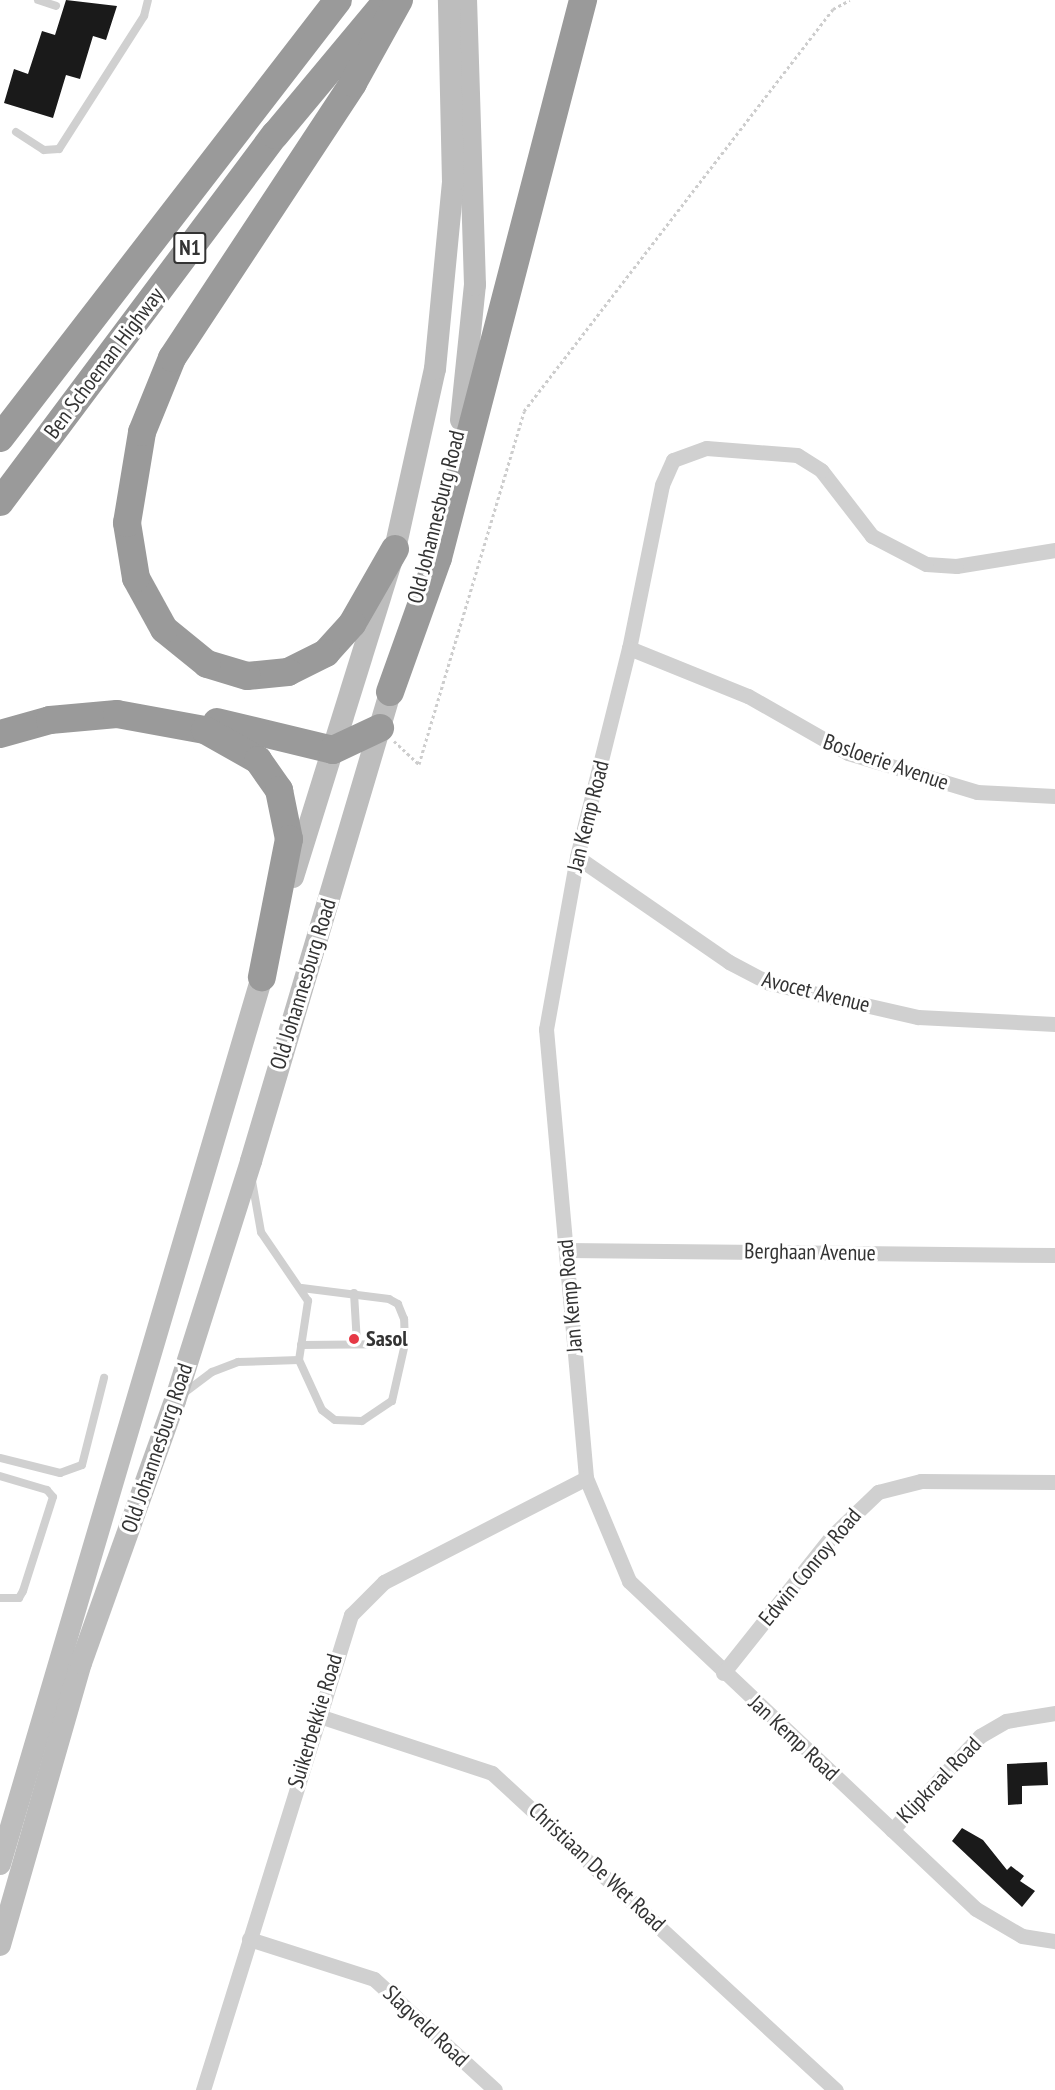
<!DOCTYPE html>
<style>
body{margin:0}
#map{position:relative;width:1055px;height:2090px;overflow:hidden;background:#fff;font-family:"PT Sans Narrow",sans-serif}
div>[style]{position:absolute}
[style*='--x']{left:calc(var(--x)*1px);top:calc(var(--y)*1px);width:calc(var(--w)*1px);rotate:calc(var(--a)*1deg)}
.building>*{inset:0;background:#1a1a1a}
.path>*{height:3px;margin-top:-1.5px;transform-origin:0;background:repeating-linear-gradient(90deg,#cdcdcd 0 3px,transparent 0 6px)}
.lane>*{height:8px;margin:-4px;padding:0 4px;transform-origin:4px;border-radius:4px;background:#d0d0d0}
.street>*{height:15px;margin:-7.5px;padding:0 7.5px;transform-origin:7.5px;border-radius:7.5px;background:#d0d0d0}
.secondary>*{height:22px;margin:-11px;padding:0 11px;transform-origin:11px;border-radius:11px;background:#bdbdbd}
.highway>*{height:28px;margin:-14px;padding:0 14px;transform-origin:14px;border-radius:14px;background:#9a9a9a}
.dots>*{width:16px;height:16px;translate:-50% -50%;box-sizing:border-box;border:3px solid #fff;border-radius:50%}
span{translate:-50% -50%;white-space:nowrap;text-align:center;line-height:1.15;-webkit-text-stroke:6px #fff;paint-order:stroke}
.shield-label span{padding:2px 4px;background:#fff;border:2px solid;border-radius:4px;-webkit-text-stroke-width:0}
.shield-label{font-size:21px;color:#333;font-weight:700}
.street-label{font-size:22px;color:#333}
.poi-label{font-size:22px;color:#333;font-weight:700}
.left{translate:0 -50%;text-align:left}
</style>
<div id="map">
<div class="building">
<i style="clip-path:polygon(66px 0,117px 6px,106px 40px,93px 36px,80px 79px,66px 75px,53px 118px,4px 103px,14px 69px,28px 74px,42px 31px,55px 35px)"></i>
<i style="clip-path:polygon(1047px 1762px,1048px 1785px,1022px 1786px,1022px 1804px,1008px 1805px,1007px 1764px)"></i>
<i style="clip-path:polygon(962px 1828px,983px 1840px,1007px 1870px,1011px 1866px,1024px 1876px,1020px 1881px,1035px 1891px,1022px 1907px,952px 1841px)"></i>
</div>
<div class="path">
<i style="--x:394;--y:741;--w:34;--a:43"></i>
<i style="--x:419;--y:764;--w:368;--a:-73.4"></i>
<i style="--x:524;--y:411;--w:507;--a:-52.45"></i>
<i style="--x:833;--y:9;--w:19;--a:-28"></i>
</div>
<div class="lane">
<i style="--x:38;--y:0;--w:19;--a:18"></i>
<i style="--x:16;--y:132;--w:33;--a:33"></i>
<i style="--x:44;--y:150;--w:15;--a:-4"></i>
<i style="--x:59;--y:149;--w:158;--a:-57.4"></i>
<i style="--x:144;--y:16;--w:16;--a:-76"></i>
<i style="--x:354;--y:1293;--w:51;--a:86.6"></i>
<i style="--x:301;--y:1345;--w:104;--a:-0.6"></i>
<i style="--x:299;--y:1360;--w:55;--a:65.3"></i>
<i style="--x:322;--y:1410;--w:16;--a:38"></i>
<i style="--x:335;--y:1420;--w:27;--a:2"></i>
<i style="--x:362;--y:1421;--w:36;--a:-34"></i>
<i style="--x:392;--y:1401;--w:58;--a:-77.2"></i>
<i style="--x:405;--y:1344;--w:25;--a:-92"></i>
<i style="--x:404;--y:1319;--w:16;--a:-112"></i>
<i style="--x:398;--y:1304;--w:10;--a:-151"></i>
<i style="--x:389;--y:1299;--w:88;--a:-172.8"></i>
<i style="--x:184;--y:1393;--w:35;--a:-37"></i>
<i style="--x:212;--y:1372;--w:28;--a:-21"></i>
<i style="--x:238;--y:1362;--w:61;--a:-1.9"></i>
<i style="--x:299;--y:1360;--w:60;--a:-81.3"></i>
<i style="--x:308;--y:1301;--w:83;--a:-124.3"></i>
<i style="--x:261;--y:1232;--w:52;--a:-100"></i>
<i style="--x:0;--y:1458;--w:62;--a:14"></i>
<i style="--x:60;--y:1473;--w:23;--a:-20"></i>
<i style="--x:82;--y:1465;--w:90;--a:-75.8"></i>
<i style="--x:0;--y:1476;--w:49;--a:16.6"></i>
<i style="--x:47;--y:1490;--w:9;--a:49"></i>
<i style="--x:53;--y:1497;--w:99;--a:107.7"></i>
<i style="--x:23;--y:1591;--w:8;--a:120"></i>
<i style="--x:19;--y:1598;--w:19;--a:180"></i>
</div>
<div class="street">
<i style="--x:1055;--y:550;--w:100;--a:170.8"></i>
<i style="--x:956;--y:566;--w:30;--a:-176"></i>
<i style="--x:926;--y:564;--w:61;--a:-152.6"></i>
<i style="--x:872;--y:536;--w:83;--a:-127.7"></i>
<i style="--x:821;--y:470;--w:28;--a:-148"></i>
<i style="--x:797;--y:455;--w:91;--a:-175.6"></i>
<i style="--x:706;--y:448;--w:35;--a:160"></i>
<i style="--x:673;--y:460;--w:27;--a:114"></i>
<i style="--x:662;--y:485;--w:166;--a:101.4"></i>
<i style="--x:629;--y:648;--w:215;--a:104"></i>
<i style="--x:577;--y:857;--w:175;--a:100.2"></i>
<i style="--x:546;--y:1029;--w:451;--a:84.9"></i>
<i style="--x:586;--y:1478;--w:112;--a:67.3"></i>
<i style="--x:629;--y:1581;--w:477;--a:43.4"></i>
<i style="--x:976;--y:1909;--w:53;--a:30.4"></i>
<i style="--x:1022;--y:1936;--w:33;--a:9"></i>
<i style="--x:629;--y:648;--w:128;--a:22"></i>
<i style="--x:748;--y:696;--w:115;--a:29.7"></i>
<i style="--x:848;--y:753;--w:135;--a:16.8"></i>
<i style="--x:977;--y:792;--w:78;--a:2.9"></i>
<i style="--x:577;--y:857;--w:185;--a:34.6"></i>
<i style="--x:729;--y:962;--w:45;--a:27.7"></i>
<i style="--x:769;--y:983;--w:153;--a:12.9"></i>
<i style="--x:918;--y:1017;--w:137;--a:2.9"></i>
<i style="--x:566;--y:1250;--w:489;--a:0.6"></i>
<i style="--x:723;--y:1673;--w:175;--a:-51.5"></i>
<i style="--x:832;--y:1536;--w:64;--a:-43.7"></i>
<i style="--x:878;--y:1492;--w:44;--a:-14.3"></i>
<i style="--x:921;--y:1481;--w:134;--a:0.4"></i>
<i style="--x:316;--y:1715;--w:185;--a:18.2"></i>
<i style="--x:492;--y:1773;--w:468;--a:42.7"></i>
<i style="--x:892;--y:1830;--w:129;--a:-46.9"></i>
<i style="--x:980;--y:1736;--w:30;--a:-30"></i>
<i style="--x:1006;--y:1721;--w:50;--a:-9.3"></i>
<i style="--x:249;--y:1939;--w:131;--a:17.7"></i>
<i style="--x:374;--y:1979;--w:164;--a:42.5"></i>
<i style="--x:203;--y:2090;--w:498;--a:-72.7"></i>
<i style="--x:351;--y:1615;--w:47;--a:-45"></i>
<i style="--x:384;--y:1582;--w:227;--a:-27.2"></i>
</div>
<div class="secondary">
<i style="--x:461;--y:420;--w:136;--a:-84.1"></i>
<i style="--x:475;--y:285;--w:285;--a:-91.8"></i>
<i style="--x:293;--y:877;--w:343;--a:-72.7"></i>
<i style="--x:395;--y:549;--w:184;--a:-77.5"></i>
<i style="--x:435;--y:369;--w:188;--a:-84.5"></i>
<i style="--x:453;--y:182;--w:182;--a:-91.3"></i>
<i style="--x:0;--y:1864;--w:943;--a:-73.55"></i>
<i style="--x:0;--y:1945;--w:293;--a:-74"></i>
<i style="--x:81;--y:1663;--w:278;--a:-70.3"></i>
<i style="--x:175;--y:1401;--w:252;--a:-72.4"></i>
<i style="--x:251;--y:1161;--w:506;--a:-73.46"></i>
</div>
<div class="highway">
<i style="--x:0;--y:438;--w:553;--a:-52.34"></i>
<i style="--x:0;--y:502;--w:459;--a:-53.2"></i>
<i style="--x:275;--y:135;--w:170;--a:-50.2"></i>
<i style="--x:395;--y:549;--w:86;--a:119.8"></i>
<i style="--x:352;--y:624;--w:39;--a:132"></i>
<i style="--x:326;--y:653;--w:42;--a:153.4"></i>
<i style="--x:288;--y:672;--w:41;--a:174.4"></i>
<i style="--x:247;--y:676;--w:42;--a:-163.3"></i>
<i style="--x:207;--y:664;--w:55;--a:-140.9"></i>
<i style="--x:164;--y:629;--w:58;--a:-118.8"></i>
<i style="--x:136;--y:578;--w:56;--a:-99.3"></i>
<i style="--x:127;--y:523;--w:92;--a:-80.6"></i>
<i style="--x:142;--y:432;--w:80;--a:-67.9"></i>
<i style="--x:172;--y:358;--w:329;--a:-56.6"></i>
<i style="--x:353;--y:83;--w:95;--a:-61"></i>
<i style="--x:390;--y:692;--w:142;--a:-70.3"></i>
<i style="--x:438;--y:558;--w:577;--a:-75.43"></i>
<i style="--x:217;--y:722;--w:119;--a:13.6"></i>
<i style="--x:333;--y:750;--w:52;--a:-25.1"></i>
<i style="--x:0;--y:734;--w:52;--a:-15.6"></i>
<i style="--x:50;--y:720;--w:67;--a:-5.1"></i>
<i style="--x:117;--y:714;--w:89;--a:10.3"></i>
<i style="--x:205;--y:730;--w:61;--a:29.5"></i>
<i style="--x:258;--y:760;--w:37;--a:55"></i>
<i style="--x:279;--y:790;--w:50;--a:78.5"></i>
<i style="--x:289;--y:839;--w:141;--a:101.1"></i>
</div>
<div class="dots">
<i style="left:354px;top:1339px;background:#e63946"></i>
</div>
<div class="shield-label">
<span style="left:190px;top:248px">N1</span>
</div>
<div class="street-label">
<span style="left:104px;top:363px;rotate:-53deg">Ben Schoeman Highway</span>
<span style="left:436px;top:517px;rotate:-76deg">Old Johannesburg Road</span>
<span style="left:886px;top:762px;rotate:19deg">Bosloerie Avenue</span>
<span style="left:588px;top:816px;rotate:-76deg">Jan Kemp Road</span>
<span style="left:303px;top:984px;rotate:-73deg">Old Johannesburg Road</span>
<span style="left:816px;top:992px;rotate:14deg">Avocet Avenue</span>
<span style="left:810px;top:1252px;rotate:1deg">Berghaan Avenue</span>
<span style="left:570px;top:1296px;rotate:-95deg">Jan Kemp Road</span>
<span style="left:157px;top:1448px;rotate:-71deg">Old Johannesburg Road</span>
<span style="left:810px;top:1567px;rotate:-50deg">Edwin Conroy Road</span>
<span style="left:315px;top:1721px;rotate:-73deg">Suikerbekkie Road</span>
<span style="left:794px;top:1738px;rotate:43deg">Jan Kemp Road</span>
<span style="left:939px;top:1780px;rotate:-46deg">Klipkraal Road</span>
<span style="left:597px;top:1867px;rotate:43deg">Christiaan De Wet Road</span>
<span style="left:426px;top:2026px;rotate:43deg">Slagveld Road</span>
</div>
<div class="poi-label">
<span class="left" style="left:366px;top:1339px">Sasol</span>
</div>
</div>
